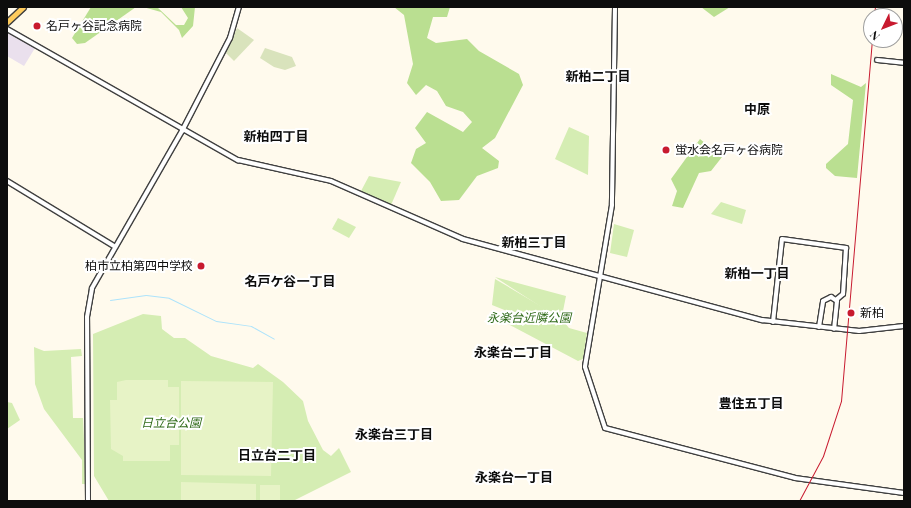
<!DOCTYPE html>
<meta charset="utf-8">
<style>
body{margin:0}
#map{position:relative;width:911px;height:508px;overflow:hidden;background:#fffaed;font-family:"Playfair Display","Noto Sans JP",serif}
div>[style]{position:absolute}
[style*='--x']{left:calc(var(--x)*1px);top:calc(var(--y)*1px);width:calc(var(--w)*1px);rotate:calc(var(--a)*1deg)}
.industrial>*{inset:0;background:#eae0ed}
.green>*{inset:0;background:#d5edb3}
.forest>*{inset:0;background:#badf91}
.cemetery>*{inset:0;background:#d9e3bc}
.pitch>*{inset:0;background:#e7f3c6}
.stream>*{height:1px;margin:-0.5px;padding:0 0.5px;transform-origin:0.5px;border-radius:0.5px;background:#ade3fb}
.roads{filter:drop-shadow(1px 0 #404040) drop-shadow(-1px 0 #404040) drop-shadow(0 1px #404040) drop-shadow(0 -1px #404040)}
.minor>*{height:4px;margin:-2px;padding:0 2px;transform-origin:2px;border-radius:2px;background:#fff}
.major>*{height:5px;margin:-2.5px;padding:0 2.5px;transform-origin:2.5px;border-radius:2.5px;background:#ffcc5d}
.rail>*{height:1px;margin:-0.5px;padding:0 0.5px;transform-origin:0.5px;border-radius:0.5px;background:#c81a2f}
.dots>*{width:11px;height:11px;translate:-50% -50%;box-sizing:border-box;border:2px solid #fff;border-radius:50%}
span{translate:-50% -50%;white-space:nowrap;text-align:center;line-height:1.15;-webkit-text-stroke:4px #fff;paint-order:stroke}
.poi-label{font-size:12px;color:#0d0d0d}
.left{translate:0 -50%;text-align:left}
.right{translate:-100% -50%;text-align:right}
.park-label{font-size:12px;color:#2f6a18;font-style:italic}
.neighbourhood-label{font-size:13px;color:#0d0d0d;font-weight:700}
.frame{position:absolute;inset:0;border:8px solid #0d0d0d;pointer-events:none}
.north{position:absolute;left:863px;top:8px;width:40px;height:40px;box-sizing:border-box;background:#fff;border:1px solid #9e9e9e;border-radius:50%;rotate:227deg;font-size:11px;font-weight:700;line-height:16px;text-align:center;color:#0d0d0d}
.north::after{content:'';display:block;margin:auto;width:14px;height:18px;background:#c81a2f;clip-path:polygon(50% 0,100% 100%,50% 72%,0 100%)}
</style>
<div id="map">
<div class="industrial">
<i style="clip-path:polygon(7px 33px,35px 48px,24px 66px,7px 56px)"></i>
</div>
<div class="green">
<i style="clip-path:polygon(569px 127px,589px 136px,588px 175px,555px 159px)"></i>
<i style="clip-path:polygon(369px 176px,401px 182px,391px 205px,361px 191px)"></i>
<i style="clip-path:polygon(721px 202px,746px 210px,742px 224px,711px 214px)"></i>
<i style="clip-path:polygon(338px 218px,356px 227px,349px 238px,332px 229px)"></i>
<i style="clip-path:polygon(614px 224px,634px 230px,627px 257px,610px 253px)"></i>
<i style="clip-path:polygon(495px 277px,566px 296px,562px 316px,546px 310px)"></i>
<i style="clip-path:polygon(495px 279px,561px 318px,569px 328px,587px 333px,583px 359px,578px 361px,508px 324px,512px 313px,492px 305px)"></i>
<i style="clip-path:polygon(143px 314px,161px 316px,162px 329px,174px 338px,185px 338px,211px 356px,253px 368px,258px 364px,283px 382px,303px 401px,308px 421px,323px 450px,331px 456px,339px 448px,351px 472px,293px 501px,109px 501px,94px 476px,93px 334px)"></i>
<i style="clip-path:polygon(34px 347px,44px 351px,81px 349px,82px 356px,71px 357px,73px 418px,83px 418px,86px 484px,82px 484px,82px 460px,44px 409px,35px 384px)"></i>
<i style="clip-path:polygon(7px 402px,12px 403px,20px 420px,7px 429px)"></i>
</div>
<div class="forest">
<i style="clip-path:polygon(91px 7px,136px 7px,85px 43px,77px 44px,72px 38px)"></i>
<i style="clip-path:polygon(143px 7px,157px 7px,176px 25px,184px 25px,188px 18px,181px 7px,195px 7px,193px 26px,182px 38px,179px 30px,161px 12px)"></i>
<i style="clip-path:polygon(394px 7px,450px 7px,447px 17px,433px 17px,427px 38px,436px 43px,467px 39px,479px 51px,519px 74px,523px 85px,495px 138px,482px 148px,499px 161px,498px 168px,477px 176px,459px 200px,441px 201px,430px 182px,411px 163px,416px 149px,426px 143px,415px 128px,427px 112px,463px 132px,472px 122px,463px 112px,446px 106px,437px 91px,426px 85px,416px 95px,407px 83px,413px 64px,404px 15px)"></i>
<i style="clip-path:polygon(701px 7px,730px 7px,714px 17px)"></i>
<i style="clip-path:polygon(831px 74px,861px 87px,866px 83px,857px 178px,835px 176px,826px 168px,826px 164px,848px 144px,853px 100px,831px 85px)"></i>
<i style="clip-path:polygon(700px 139px,722px 157px,711px 171px,699px 173px,683px 208px,672px 206px,677px 191px,671px 179px)"></i>
</div>
<div class="cemetery">
<i style="clip-path:polygon(237px 28px,254px 40px,234px 61px,226px 53px)"></i>
<i style="clip-path:polygon(265px 48px,292px 57px,296px 66px,285px 70px,274px 67px,260px 58px)"></i>
</div>
<div class="pitch">
<i style="clip-path:polygon(126px 380px,168px 380px,168px 387px,179px 387px,179px 445px,170px 445px,170px 461px,123px 461px,123px 456px,111px 449px,110px 400px,117px 400px,117px 382px)"></i>
<i style="clip-path:polygon(181px 381px,273px 382px,271px 476px,181px 475px)"></i>
<i style="clip-path:polygon(181px 482px,256px 484px,256px 501px,181px 501px)"></i>
<i style="clip-path:polygon(260px 485px,280px 485px,280px 501px,260px 501px)"></i>
</div>
<div class="stream">
<i style="--x:110;--y:300;--w:36;--a:-8"></i>
<i style="--x:146;--y:295;--w:23;--a:7"></i>
<i style="--x:169;--y:298;--w:52;--a:26.1"></i>
<i style="--x:216;--y:321;--w:35;--a:8"></i>
<i style="--x:251;--y:326;--w:26;--a:29"></i>
</div>
<div class="roads">
<div class="minor">
<i style="--x:615;--y:7;--w:198;--a:90.9"></i>
<i style="--x:612;--y:205;--w:164;--a:99.5"></i>
<i style="--x:585;--y:367;--w:64;--a:71.8"></i>
<i style="--x:605;--y:428;--w:196;--a:14.7"></i>
<i style="--x:795;--y:478;--w:110;--a:7.8"></i>
<i style="--x:7;--y:29;--w:266;--a:29.6"></i>
<i style="--x:238;--y:160;--w:95;--a:12.7"></i>
<i style="--x:331;--y:181;--w:144;--a:23.7"></i>
<i style="--x:463;--y:239;--w:310;--a:15.2"></i>
<i style="--x:762;--y:320;--w:98;--a:6.5"></i>
<i style="--x:859;--y:331;--w:45;--a:-6.3"></i>
<i style="--x:877;--y:60;--w:27;--a:6"></i>
<i style="--x:7;--y:181;--w:125;--a:31.3"></i>
<i style="--x:773;--y:322;--w:83;--a:-83.8"></i>
<i style="--x:782;--y:239;--w:65;--a:8"></i>
<i style="--x:846;--y:248;--w:46;--a:93.7"></i>
<i style="--x:843;--y:294;--w:8;--a:140"></i>
<i style="--x:819;--y:327;--w:26;--a:-81"></i>
<i style="--x:823;--y:301;--w:9;--a:-27"></i>
<i style="--x:831;--y:297;--w:7;--a:34"></i>
<i style="--x:837;--y:301;--w:28;--a:96"></i>
<i style="--x:88;--y:501;--w:184;--a:-90.3"></i>
<i style="--x:87;--y:317;--w:29;--a:-80"></i>
<i style="--x:92;--y:288;--w:181;--a:-60.2"></i>
<i style="--x:182;--y:131;--w:105;--a:-62.7"></i>
<i style="--x:230;--y:38;--w:32;--a:-74"></i>
</div>
<div class="major">
<i style="--x:7;--y:22;--w:22;--a:-43"></i>
</div>
</div>
<div class="rail">
<i style="--x:874;--y:16;--w:9;--a:-84"></i>
<i style="--x:799;--y:501;--w:51;--a:-61.9"></i>
<i style="--x:823;--y:456;--w:58;--a:-71.9"></i>
<i style="--x:841;--y:401;--w:362;--a:-85.1"></i>
</div>
<div class="dots">
<i style="left:37px;top:26px;background:#c81a2f"></i>
<i style="left:666px;top:150px;background:#c81a2f"></i>
<i style="left:201px;top:266px;background:#c81a2f"></i>
<i style="left:851px;top:313px;background:#c81a2f"></i>
</div>
<div class="poi-label">
<span class="left" style="left:46px;top:26px">名戸ヶ谷記念病院</span>
<span class="left" style="left:675px;top:150px">蛍水会名戸ヶ谷病院</span>
<span class="right" style="left:193px;top:266px">柏市立柏第四中学校</span>
<span class="left" style="left:860px;top:313px">新柏</span>
</div>
<div class="park-label">
<span style="left:529px;top:318px">永楽台近隣公園</span>
<span style="left:171px;top:423px">日立台公園</span>
</div>
<div class="neighbourhood-label">
<span style="left:598px;top:76px">新柏二丁目</span>
<span style="left:757px;top:109px">中原</span>
<span style="left:276px;top:136px">新柏四丁目</span>
<span style="left:534px;top:242px">新柏三丁目</span>
<span style="left:757px;top:273px">新柏一丁目</span>
<span style="left:290px;top:281px">名戸ケ谷一丁目</span>
<span style="left:513px;top:352px">永楽台二丁目</span>
<span style="left:751px;top:403px">豊住五丁目</span>
<span style="left:394px;top:434px">永楽台三丁目</span>
<span style="left:277px;top:455px">日立台二丁目</span>
<span style="left:514px;top:477px">永楽台一丁目</span>
</div>
<div class="frame"></div>
<div class="north">N</div>
</div>
